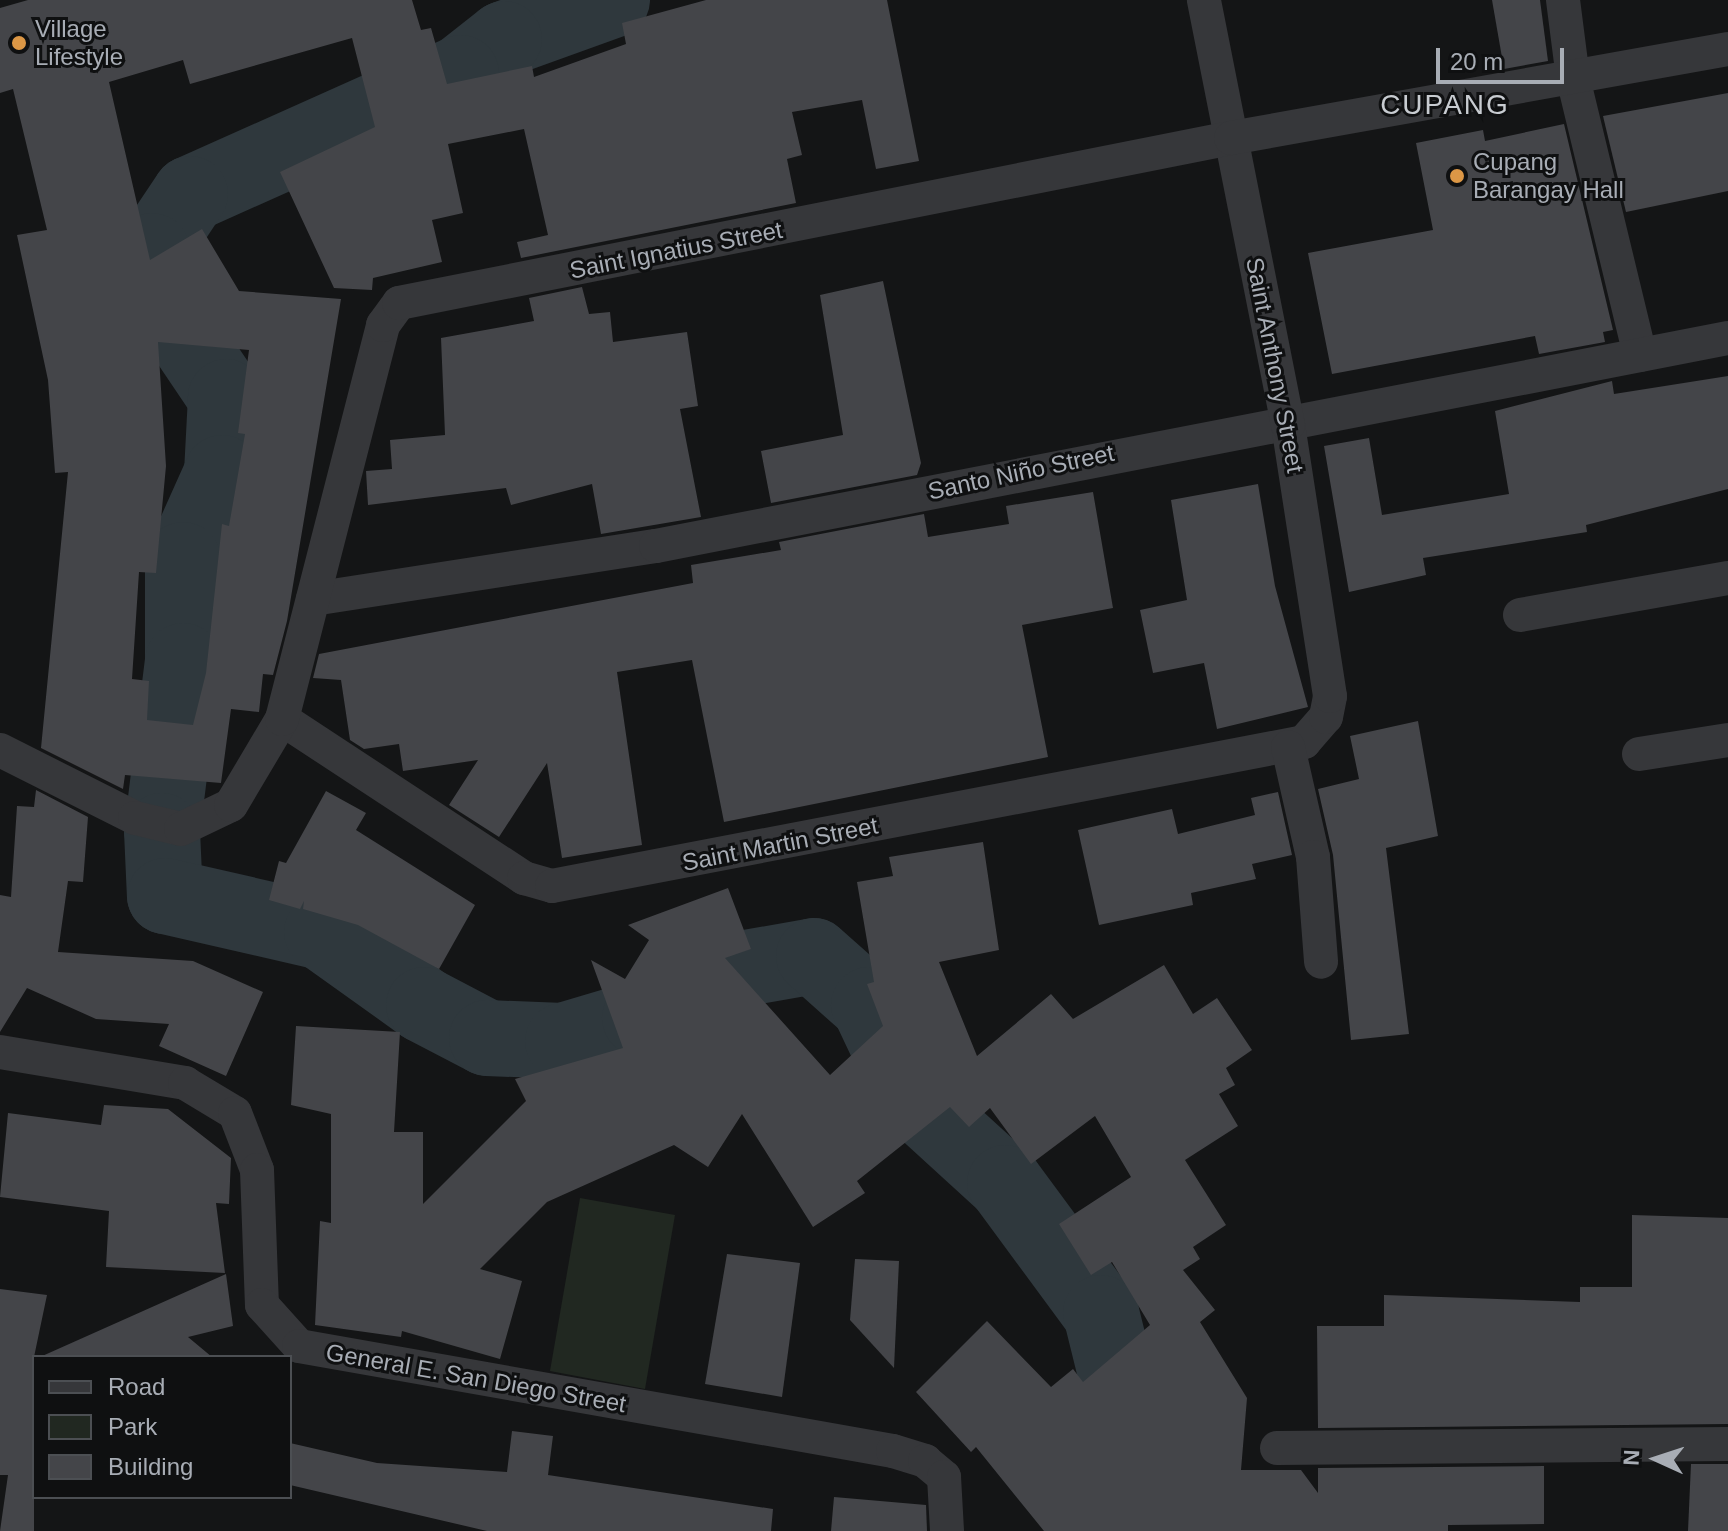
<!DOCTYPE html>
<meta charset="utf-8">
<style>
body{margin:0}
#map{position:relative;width:1728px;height:1531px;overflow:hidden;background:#141516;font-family:Helvetica,sans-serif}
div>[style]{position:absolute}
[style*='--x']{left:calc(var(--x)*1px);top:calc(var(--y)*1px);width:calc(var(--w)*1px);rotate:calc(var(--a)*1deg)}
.green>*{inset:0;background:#212821}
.river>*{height:76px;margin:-38px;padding:0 38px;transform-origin:38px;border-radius:38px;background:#2f383d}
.building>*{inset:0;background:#444549}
.street>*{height:34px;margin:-17px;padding:0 17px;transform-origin:17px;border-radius:17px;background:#36373a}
.dots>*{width:22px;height:22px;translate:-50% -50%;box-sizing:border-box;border:4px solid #0f1011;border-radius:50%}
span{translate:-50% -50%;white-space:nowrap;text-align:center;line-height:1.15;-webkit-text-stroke:6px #0f1011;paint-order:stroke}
.poi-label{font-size:24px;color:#a8adb5}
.left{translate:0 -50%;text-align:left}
.street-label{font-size:24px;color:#a8adb5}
.quarter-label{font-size:28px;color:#c8ccd1;letter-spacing:2px}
.legend{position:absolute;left:32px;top:1355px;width:260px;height:144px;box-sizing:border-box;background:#0f1011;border:2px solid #4c4f53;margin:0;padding:10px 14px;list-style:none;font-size:24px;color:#a8adb5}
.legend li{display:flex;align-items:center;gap:16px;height:40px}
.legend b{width:40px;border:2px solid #4c4f53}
.north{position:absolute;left:1616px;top:1419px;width:80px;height:80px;-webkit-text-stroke:6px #0f1011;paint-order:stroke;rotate:273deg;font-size:22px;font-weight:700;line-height:32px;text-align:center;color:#a8adb5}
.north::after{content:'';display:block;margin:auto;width:28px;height:36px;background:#a8adb5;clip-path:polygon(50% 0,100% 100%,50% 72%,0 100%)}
.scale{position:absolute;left:1436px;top:48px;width:128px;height:36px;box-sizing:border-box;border:4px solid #a8adb5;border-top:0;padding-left:10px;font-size:24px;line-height:28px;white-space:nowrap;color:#a8adb5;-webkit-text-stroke:6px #0f1011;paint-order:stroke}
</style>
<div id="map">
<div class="green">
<i style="clip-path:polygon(580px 1198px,675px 1215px,645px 1389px,550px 1371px)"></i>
</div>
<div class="river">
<i style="--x:612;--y:0;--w:115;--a:160.1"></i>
<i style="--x:504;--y:39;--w:55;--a:141.7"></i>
<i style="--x:461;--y:73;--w:297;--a:155.9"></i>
<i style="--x:190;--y:194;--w:69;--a:123.7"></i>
<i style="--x:152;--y:251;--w:69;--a:73.1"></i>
<i style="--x:172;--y:317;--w:97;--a:56"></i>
<i style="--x:226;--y:397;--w:76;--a:93"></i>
<i style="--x:222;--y:473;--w:95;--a:114.1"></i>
<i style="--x:183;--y:560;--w:101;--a:90"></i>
<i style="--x:183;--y:661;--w:171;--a:97"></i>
<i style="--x:162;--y:831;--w:65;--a:87.4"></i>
<i style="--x:165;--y:896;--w:161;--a:12.9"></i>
<i style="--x:322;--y:932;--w:125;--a:35.6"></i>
<i style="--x:424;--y:1005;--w:71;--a:27.6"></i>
<i style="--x:487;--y:1038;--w:76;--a:2.3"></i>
<i style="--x:563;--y:1041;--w:80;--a:-16.6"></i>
<i style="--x:640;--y:1018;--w:106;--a:-26.8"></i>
<i style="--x:735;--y:970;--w:80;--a:-10"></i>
<i style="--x:814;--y:956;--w:74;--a:41.7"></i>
<i style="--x:869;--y:1005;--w:105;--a:64.7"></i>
<i style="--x:914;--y:1100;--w:123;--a:42.4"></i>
<i style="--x:1005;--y:1183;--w:162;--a:53.6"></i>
<i style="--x:1101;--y:1313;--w:225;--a:76.1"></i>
</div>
<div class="building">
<i style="clip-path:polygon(evenodd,28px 0,412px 0,421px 30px,431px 28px,447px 84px,532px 66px,534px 77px,626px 44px,622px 23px,706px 0,887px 0,919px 161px,876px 169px,862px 100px,792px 112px,802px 155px,787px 159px,796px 203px,521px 258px,517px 242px,548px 235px,524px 129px,448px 144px,463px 213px,432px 220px,442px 262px,373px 278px,372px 290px,334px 288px,280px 172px,375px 127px,352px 38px,190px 84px,183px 60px,109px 82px,150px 260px,202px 229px,239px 291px,341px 299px,287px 621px,273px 675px,263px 674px,259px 712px,231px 709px,221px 783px,125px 775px,123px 789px,41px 748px,68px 472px,55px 473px,48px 380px,17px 235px,47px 230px,13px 89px,0 93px,0 8px,28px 0,158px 342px,249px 350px,238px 433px,245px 434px,229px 526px,222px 524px,206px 673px,193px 725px,147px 720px,149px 681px,132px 679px,139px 572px,156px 573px,166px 466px,158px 342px)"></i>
<i style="clip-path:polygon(1492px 0,1540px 0,1548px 61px,1504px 69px)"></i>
<i style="clip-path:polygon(1728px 93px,1728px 191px,1626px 212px,1603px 116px)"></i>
<i style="clip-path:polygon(1564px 124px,1613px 330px,1603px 332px,1605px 342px,1539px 354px,1535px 336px,1332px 374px,1308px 253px,1433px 230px,1416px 143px,1483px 130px,1485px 141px)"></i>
<i style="clip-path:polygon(883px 281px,921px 463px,917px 475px,771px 503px,761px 451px,843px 435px,820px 295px)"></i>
<i style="clip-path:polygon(582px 287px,589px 314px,610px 312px,613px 342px,687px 332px,698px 406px,680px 409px,701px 517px,601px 534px,592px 484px,511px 505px,506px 488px,368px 505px,366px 471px,392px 469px,390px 440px,445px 435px,441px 338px,534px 321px,529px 298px)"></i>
<i style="clip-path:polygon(1728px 376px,1728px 489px,1586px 525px,1587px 532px,1423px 558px,1426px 575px,1349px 592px,1324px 446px,1369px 438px,1382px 515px,1509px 494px,1495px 411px,1612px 381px,1614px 394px)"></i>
<i style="clip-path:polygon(1258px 484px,1275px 586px,1308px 707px,1217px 729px,1204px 663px,1153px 673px,1140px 610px,1187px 600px,1171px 500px)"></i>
<i style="clip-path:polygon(1093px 492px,1113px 608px,1022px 625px,1048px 757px,724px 822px,692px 660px,617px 672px,642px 845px,562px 858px,547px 763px,499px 837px,449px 805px,478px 760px,403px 771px,399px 744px,364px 749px,350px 740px,341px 680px,313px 678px,319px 654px,693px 583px,691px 565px,781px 550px,779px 542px,924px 514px,928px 537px,1009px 524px,1006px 506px)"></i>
<i style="clip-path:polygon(1418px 721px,1438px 836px,1386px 848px,1409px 1034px,1351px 1040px,1333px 855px,1318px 789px,1359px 779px,1350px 736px)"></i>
<i style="clip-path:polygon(36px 790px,88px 817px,83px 882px,68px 881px,58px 952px,193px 961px,263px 992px,226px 1076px,159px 1046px,169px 1024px,96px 1019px,27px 988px,0 1032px,0 895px,11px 897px,17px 806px,34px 807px)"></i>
<i style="clip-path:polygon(326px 791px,366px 813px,356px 830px,475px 905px,439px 969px,358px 925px,303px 909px,304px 901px,300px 909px,269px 900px,279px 861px,286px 863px)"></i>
<i style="clip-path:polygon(1278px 792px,1292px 855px,1252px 864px,1256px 879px,1191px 893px,1193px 905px,1099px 925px,1078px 830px,1172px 809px,1178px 834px,1255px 815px,1251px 798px)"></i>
<i style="clip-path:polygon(983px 842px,999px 950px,939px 962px,977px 1056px,1051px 994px,1073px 1019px,1164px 965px,1193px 1014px,1217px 998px,1252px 1050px,1226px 1068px,1235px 1085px,1219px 1094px,1238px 1126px,1185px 1160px,1226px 1225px,1193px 1247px,1200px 1259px,1183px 1270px,1215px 1310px,1200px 1322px,1247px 1398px,1241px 1470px,1301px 1470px,1318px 1493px,1318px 1468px,1544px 1466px,1544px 1524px,1448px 1525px,1448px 1531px,1044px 1531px,976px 1447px,971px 1452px,916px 1392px,987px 1321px,1051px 1387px,1073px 1369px,1083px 1382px,1150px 1325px,1112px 1262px,1091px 1275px,1059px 1224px,1131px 1177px,1095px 1116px,1031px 1164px,990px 1108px,969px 1127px,950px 1107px,857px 1181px,865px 1193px,813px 1227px,742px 1114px,708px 1167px,674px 1145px,547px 1202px,480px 1269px,522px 1281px,500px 1359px,402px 1331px,401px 1337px,315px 1325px,320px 1221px,331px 1223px,331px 1114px,291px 1105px,296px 1026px,400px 1032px,394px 1132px,423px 1132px,423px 1204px,526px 1101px,515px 1079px,623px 1048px,591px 960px,625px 979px,649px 940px,628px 925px,728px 888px,751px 949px,725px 958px,830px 1075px,883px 1026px,867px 984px,874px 982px,857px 882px,893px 876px,889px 857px)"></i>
<i style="clip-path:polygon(104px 1105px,168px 1109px,231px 1158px,229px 1204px,216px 1203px,225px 1273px,106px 1267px,109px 1211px,0 1197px,8px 1113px,101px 1125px)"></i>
<i style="clip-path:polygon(1632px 1215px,1728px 1218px,1728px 1424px,1318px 1428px,1317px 1326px,1384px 1326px,1384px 1295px,1580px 1302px,1580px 1287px,1632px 1287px)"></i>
<i style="clip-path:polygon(727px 1254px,800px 1263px,782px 1397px,705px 1384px)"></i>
<i style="clip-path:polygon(855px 1259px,899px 1261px,894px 1368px,850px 1320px)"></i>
<i style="clip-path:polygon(226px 1274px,233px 1326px,188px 1337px,212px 1357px,40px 1357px)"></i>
<i style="clip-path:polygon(0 1289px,47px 1295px,34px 1357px,34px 1531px,0 1531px,8px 1475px,0 1475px)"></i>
<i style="clip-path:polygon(512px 1431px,553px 1436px,548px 1475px,773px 1509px,771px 1531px,487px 1531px,290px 1485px,290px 1443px,377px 1463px,507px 1472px)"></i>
<i style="clip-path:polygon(1691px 1464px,1728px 1464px,1728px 1531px,1688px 1531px)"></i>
<i style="clip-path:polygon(834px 1497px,926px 1505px,927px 1531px,831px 1531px)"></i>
</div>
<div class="street">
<i style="--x:1563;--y:0;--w:79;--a:82.7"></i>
<i style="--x:1573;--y:78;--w:285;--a:76.4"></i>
<i style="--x:313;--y:599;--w:347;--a:-8.8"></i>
<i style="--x:656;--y:546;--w:1092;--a:-10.98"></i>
<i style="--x:1520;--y:615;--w:211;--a:-10.1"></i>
<i style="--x:282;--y:719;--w:290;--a:33.3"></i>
<i style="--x:524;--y:878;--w:29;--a:16"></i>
<i style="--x:552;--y:886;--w:766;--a:-10.84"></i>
<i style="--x:1304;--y:742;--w:33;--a:-49"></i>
<i style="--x:1326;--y:717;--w:21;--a:-79"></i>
<i style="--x:1330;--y:696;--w:274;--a:-98.8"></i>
<i style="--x:1288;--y:425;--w:433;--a:-101.2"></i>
<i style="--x:1288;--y:747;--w:113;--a:77.2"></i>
<i style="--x:1313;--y:857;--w:105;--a:85.6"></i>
<i style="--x:0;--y:750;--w:151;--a:26.7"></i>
<i style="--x:135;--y:818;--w:47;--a:13.4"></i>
<i style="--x:181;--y:829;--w:55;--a:-25.6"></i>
<i style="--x:231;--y:805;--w:100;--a:-59.3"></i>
<i style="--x:282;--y:719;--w:407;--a:-75.6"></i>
<i style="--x:383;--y:325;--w:27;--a:-54"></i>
<i style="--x:399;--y:303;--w:848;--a:-11.22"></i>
<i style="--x:1231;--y:138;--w:505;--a:-10.15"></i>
<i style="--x:1639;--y:754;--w:90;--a:-8.9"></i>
<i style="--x:0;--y:1052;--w:188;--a:9.5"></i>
<i style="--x:185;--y:1083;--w:58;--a:31"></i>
<i style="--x:235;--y:1113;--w:61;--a:68.9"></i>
<i style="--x:257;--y:1170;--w:135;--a:87.9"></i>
<i style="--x:262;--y:1305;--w:55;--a:47.9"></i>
<i style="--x:299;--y:1346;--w:603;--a:10.02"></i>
<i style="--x:893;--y:1451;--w:34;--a:17"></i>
<i style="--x:925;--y:1461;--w:25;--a:40"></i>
<i style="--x:944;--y:1477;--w:54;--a:86.8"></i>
<i style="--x:1277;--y:1448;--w:451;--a:-0.5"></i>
</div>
<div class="dots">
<i style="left:19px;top:43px;background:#dc9746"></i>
<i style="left:1457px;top:176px;background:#dc9746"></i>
</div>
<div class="poi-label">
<span class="left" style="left:35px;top:43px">Village<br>Lifestyle</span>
<span class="left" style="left:1473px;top:176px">Cupang<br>Barangay Hall</span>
</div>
<div class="street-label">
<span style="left:676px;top:250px;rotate:-11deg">Saint Ignatius Street</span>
<span style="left:1275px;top:365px;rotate:79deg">Saint Anthony Street</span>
<span style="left:1021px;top:472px;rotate:-12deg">Santo Niño Street</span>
<span style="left:780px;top:844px;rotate:-11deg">Saint Martin Street</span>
<span style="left:476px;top:1378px;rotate:10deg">General E. San Diego Street</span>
</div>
<div class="quarter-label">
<span style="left:1445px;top:105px">CUPANG</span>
</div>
<ul class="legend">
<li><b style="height:10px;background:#36373a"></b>Road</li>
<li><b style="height:22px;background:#212821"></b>Park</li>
<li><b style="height:22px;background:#444549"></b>Building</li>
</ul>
<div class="north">N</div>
<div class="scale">20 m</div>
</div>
